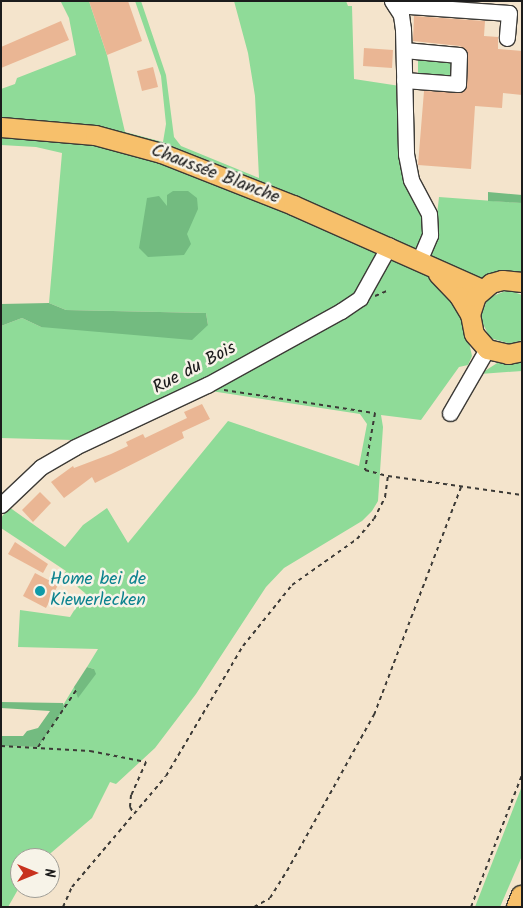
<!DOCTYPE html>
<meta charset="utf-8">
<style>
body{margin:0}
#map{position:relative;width:523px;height:908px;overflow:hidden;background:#f4e4cc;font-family:Kalam,sans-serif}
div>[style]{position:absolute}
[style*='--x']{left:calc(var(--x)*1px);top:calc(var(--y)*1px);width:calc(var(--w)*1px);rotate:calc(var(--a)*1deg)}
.green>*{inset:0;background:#8fdb98}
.forest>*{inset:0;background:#73bb80}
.building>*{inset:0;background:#eab694}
.path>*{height:2px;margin-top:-1px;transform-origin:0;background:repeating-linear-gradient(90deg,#3c3a36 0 4px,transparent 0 8px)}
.roads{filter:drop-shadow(1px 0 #3c3a36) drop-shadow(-1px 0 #3c3a36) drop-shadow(0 1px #3c3a36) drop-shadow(0 -1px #3c3a36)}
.minor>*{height:15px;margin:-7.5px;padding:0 7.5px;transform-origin:7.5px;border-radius:7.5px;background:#fff}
.major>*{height:19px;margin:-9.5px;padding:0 9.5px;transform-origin:9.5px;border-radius:9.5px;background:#f7c06b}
.highway>*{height:22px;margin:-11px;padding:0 11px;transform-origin:11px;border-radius:11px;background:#f7c06b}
.dots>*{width:14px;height:14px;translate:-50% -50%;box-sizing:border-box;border:2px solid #f7f3e8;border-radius:50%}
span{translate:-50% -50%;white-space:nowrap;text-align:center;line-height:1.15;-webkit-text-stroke:5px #f7f3e8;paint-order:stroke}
.street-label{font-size:18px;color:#1c1c1c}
.culture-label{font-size:18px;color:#0d838f}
.left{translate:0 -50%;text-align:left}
.frame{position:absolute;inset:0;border:2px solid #1c1c1c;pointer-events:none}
.north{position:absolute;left:10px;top:848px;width:50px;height:50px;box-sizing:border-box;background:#f7f3e8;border:1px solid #9f9d96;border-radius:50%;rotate:90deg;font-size:14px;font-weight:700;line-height:20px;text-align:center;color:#1c1c1c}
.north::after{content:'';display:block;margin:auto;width:18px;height:22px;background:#c8321e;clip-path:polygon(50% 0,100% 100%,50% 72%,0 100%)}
</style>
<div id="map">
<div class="green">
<i style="clip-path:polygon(89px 1px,107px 55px,125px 132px,163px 142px,166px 124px,161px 76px,135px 1px,141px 1px,166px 75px,174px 137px,181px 146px,259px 178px,255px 96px,248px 53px,234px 1px,346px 1px,348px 6px,352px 6px,354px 79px,413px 88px,416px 180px,429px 214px,437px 215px,439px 197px,522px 203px,522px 276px,459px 296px,472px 356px,468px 365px,459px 367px,421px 420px,381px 415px,383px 427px,378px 501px,372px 511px,362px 521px,284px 568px,266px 587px,196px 694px,155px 748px,116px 784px,110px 782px,92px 818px,45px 858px,20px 858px,20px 886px,8px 907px,1px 907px,1px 746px,38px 747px,74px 687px,77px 689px,94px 669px,87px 667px,98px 649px,18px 647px,20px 610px,70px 617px,85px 593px,63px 575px,66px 571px,1px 528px,1px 518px,9px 507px,65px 547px,83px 525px,107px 508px,128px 543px,228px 421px,359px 466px,367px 424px,360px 414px,211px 391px,155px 404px,73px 440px,1px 438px,1px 326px,22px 318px,41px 327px,208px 325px,206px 313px,66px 310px,49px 303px,62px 153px,36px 147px,1px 145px,1px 89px,15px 84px,17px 78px,76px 55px,69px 18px,61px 2px)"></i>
<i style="clip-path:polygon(418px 51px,459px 55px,458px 84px,418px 81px)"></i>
<i style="clip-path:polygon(508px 290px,522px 295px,522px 340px,511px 344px,490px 338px,480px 318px,488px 298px)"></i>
<i style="clip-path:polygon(522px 357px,522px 371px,480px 374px,502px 360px)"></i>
<i style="clip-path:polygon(522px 786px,522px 856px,500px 907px,475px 907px)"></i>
</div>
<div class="forest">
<i style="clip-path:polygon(173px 191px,188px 191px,197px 198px,198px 209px,187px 234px,191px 244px,184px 255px,148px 257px,139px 248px,147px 198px,159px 196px,167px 206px,167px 195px)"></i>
<i style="clip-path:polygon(488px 192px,522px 195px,522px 203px,488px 201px)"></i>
<i style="clip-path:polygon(49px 303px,66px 310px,206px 313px,208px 325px,192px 340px,41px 327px,22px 318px,1px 326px,1px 304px)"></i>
<i style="clip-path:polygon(87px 667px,94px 669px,96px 674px,78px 698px,74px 687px)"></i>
<i style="clip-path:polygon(1px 702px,63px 703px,64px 708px,38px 747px,1px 746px,1px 736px,23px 736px,27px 731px,38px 728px,50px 711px,1px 708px)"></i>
</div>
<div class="building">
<i style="clip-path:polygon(89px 1px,128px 1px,142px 41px,107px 55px)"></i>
<i style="clip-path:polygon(414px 16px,485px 21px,484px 36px,498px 37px,498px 49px,522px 51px,522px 95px,503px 93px,502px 108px,475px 106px,471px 169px,418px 165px,424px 91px,463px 92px,467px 84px,468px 55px,460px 46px,413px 41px)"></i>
<i style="clip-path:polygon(61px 21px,69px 40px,1px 68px,1px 47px)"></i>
<i style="clip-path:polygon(364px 48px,393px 50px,392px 68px,363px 66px)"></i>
<i style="clip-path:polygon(153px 67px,158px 87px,142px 91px,137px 71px)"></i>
<i style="clip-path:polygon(202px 404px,210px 419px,182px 432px,184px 438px,95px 483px,92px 477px,64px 498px,51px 482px,73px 466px,74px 468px,111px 454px,128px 446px,126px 442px,143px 434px,145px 438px,187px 418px,184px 412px)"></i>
<i style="clip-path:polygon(40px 492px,51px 503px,33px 522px,22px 510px)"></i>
<i style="clip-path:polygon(15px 542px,48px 564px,43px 573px,8px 554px)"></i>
<i style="clip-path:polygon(35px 573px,58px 585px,46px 608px,23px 596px)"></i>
</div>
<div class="path">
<i style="--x:375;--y:296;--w:13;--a:-23"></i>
<i style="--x:224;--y:390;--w:153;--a:8.7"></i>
<i style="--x:375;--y:413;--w:58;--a:100"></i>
<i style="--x:365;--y:470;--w:24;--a:15"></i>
<i style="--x:1;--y:746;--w:89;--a:3.2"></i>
<i style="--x:90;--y:751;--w:57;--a:11.1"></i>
<i style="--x:146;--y:762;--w:36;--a:114"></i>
<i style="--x:131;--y:795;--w:12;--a:95"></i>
<i style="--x:130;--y:807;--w:8;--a:60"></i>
<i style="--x:38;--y:747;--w:70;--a:-56.1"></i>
<i style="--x:63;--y:907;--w:22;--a:-66"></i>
<i style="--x:72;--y:887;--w:145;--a:-49.7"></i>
<i style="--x:166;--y:776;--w:151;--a:-59.4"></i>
<i style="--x:243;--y:646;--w:78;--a:-51.2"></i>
<i style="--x:292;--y:585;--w:80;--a:-35.3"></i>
<i style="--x:357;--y:539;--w:26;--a:-50"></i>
<i style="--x:374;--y:519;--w:25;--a:-63"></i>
<i style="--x:385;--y:497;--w:21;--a:-82"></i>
<i style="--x:388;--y:476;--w:135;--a:8.1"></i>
<i style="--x:254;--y:907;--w:18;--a:-29"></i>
<i style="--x:270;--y:898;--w:32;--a:-58"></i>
<i style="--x:287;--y:871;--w:179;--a:-60.9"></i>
<i style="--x:374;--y:715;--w:244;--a:-69.1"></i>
<i style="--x:471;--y:907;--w:142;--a:-68.9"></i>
</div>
<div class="roads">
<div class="minor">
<i style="--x:392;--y:1;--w:17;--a:57"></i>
<i style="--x:401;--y:15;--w:14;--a:82"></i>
<i style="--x:403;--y:29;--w:125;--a:88.6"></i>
<i style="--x:406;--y:154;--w:26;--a:79"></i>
<i style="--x:411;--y:180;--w:38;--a:62"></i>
<i style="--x:429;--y:214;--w:21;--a:87"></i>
<i style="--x:430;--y:235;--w:28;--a:113"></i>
<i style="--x:395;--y:5;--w:114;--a:4"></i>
<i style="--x:509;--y:13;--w:25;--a:95"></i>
<i style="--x:404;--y:50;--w:55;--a:5.2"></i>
<i style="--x:459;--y:55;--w:29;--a:92"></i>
<i style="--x:458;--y:84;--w:54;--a:-175.8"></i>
<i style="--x:450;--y:413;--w:74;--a:-60"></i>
<i style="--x:1;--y:505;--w:55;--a:-43.5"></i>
<i style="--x:41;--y:467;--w:39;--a:-30"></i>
<i style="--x:75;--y:447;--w:146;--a:-25.2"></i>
<i style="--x:207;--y:385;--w:153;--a:-28.9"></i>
<i style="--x:341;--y:311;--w:23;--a:-34"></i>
<i style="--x:360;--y:298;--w:60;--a:-60.9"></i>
</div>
<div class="major">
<i style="--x:1;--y:127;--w:94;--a:4.9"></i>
<i style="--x:95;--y:135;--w:68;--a:15.3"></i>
<i style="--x:161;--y:153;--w:142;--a:21.5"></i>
<i style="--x:293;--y:205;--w:207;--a:24"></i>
<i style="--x:438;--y:274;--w:30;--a:46"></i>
<i style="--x:459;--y:296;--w:21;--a:59"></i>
<i style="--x:522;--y:282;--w:20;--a:-174"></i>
<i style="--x:502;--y:280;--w:11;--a:165"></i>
<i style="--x:491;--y:283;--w:20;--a:139"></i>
<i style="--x:476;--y:296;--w:19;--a:108"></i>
<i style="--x:470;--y:314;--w:20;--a:79"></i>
<i style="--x:474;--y:334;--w:20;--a:49"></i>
<i style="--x:487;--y:349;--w:22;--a:13"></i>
<i style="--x:508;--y:354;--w:14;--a:-12"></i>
</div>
<div class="highway">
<i style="--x:518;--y:907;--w:11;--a:-68"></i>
</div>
</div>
<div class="dots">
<i style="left:40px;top:591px;background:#0f9aa8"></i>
</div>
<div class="street-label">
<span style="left:215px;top:175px;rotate:21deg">Chaussée Blanche</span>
<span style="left:195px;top:369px;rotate:-28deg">Rue du Bois</span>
</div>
<div class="culture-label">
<span class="left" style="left:50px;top:591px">Home bei de<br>Kiewerlecken</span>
</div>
<div class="frame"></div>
<div class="north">N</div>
</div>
